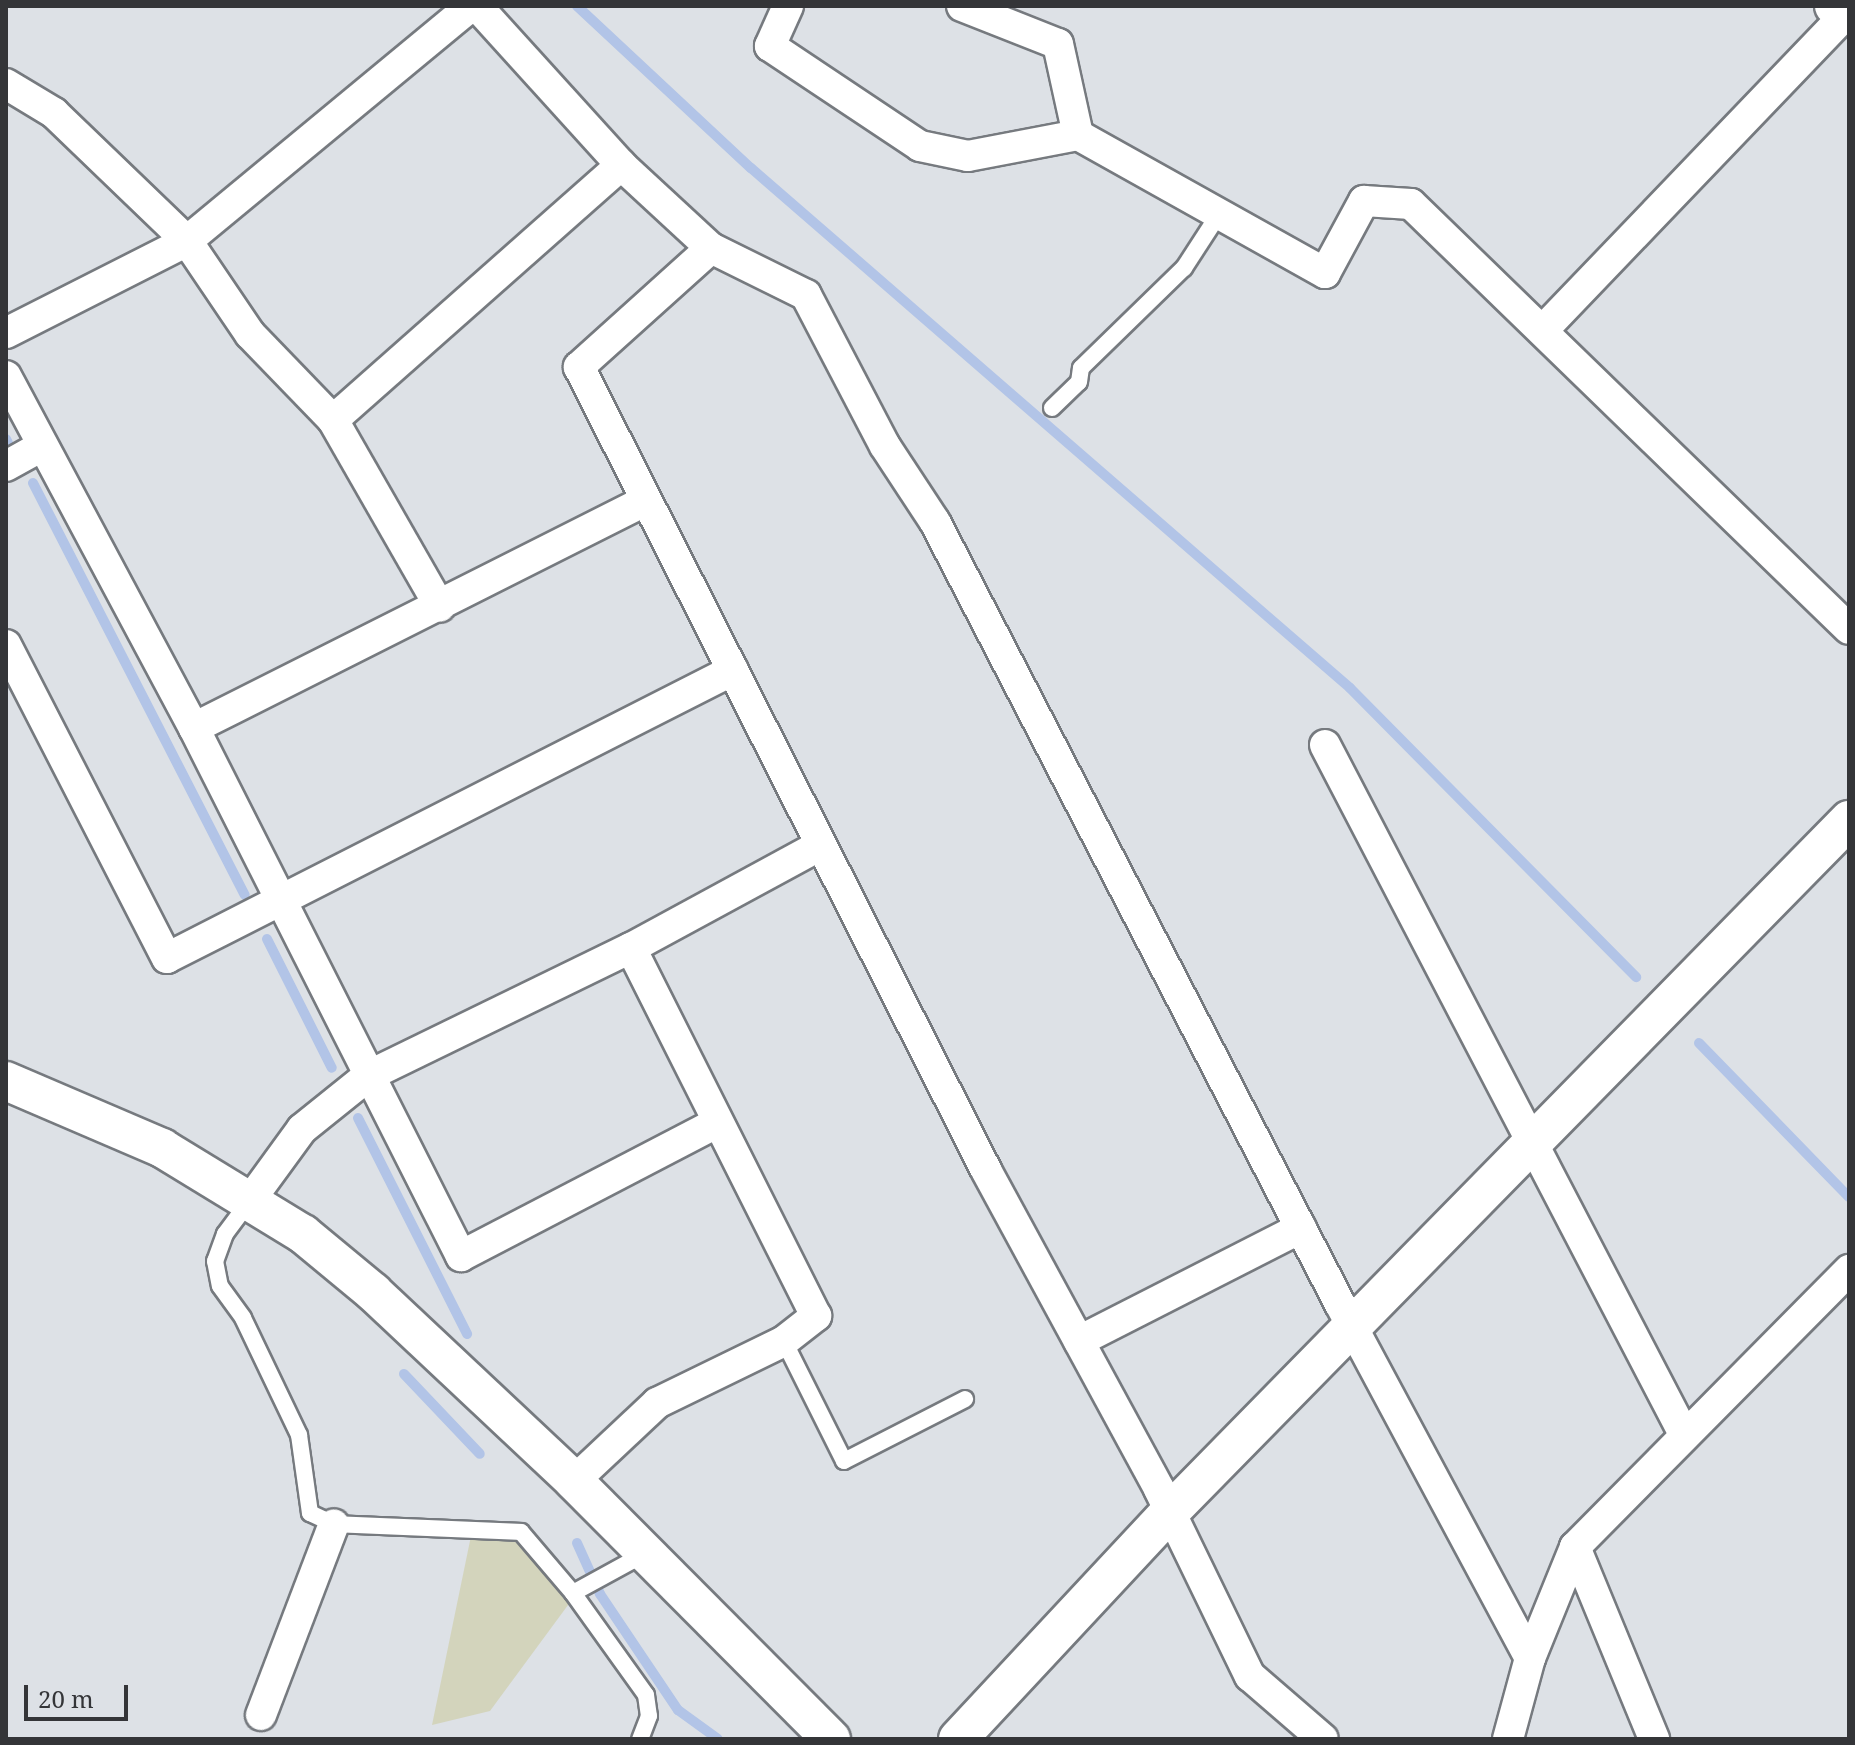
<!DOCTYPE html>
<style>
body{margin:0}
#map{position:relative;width:1855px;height:1745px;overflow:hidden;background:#dde1e6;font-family:"Noto Serif",serif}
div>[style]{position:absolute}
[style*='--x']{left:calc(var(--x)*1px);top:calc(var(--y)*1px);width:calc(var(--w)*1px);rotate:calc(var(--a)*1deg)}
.green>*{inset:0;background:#d3d4bc}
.stream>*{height:10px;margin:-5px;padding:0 5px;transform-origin:5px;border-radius:5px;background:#b2c4e7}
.roads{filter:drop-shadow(2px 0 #767a7f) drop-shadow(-2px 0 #767a7f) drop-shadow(0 2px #767a7f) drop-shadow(0 -2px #767a7f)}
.service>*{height:16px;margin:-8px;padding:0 8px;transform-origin:8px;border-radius:8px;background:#fff}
.minor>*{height:30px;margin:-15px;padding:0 15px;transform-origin:15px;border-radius:15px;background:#fff}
.tertiary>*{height:38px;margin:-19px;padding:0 19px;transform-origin:19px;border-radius:19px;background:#fff}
span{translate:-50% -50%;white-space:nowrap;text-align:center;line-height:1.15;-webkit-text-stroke:8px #dde1e6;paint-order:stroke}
.frame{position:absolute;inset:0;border:8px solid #343538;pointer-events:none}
.scale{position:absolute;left:24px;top:1685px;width:104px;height:36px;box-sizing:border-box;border:4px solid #343538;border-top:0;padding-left:10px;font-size:24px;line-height:28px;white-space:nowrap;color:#343538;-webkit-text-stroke:6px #dde1e6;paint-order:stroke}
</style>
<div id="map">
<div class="green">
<i style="clip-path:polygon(471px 1536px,512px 1536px,571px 1601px,490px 1711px,432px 1725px)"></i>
</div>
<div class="stream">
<i style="--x:577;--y:6;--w:238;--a:43"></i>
<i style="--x:751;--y:168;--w:793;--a:40.96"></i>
<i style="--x:1350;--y:688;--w:407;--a:45.3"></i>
<i style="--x:6;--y:439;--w:4;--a:63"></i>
<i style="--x:33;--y:483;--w:463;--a:62.8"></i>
<i style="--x:267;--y:939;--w:144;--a:63.3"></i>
<i style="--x:1699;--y:1043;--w:215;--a:45.8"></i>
<i style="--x:358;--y:1118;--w:242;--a:63.2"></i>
<i style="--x:404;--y:1374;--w:110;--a:46.5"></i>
<i style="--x:577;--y:1543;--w:56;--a:65.7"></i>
<i style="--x:600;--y:1594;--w:140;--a:56.1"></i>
<i style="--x:678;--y:1710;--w:49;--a:35.9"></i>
</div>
<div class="roads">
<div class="service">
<i style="--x:1052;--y:408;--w:37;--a:-44"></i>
<i style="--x:1079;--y:382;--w:14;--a:-82"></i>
<i style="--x:1081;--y:368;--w:144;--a:-44.2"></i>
<i style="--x:1184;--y:268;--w:64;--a:-57.1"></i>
<i style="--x:251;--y:1199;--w:44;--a:126.6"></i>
<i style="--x:225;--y:1234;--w:29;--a:110"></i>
<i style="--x:215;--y:1261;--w:25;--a:79"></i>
<i style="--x:220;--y:1286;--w:39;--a:54"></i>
<i style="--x:243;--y:1318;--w:130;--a:64.4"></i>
<i style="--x:299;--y:1435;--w:79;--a:82"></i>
<i style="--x:310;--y:1513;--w:26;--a:25"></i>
<i style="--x:334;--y:1524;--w:187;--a:2.4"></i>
<i style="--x:521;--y:1532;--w:80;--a:49.6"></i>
<i style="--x:573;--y:1593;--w:125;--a:54.4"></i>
<i style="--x:646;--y:1695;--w:21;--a:82"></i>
<i style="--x:649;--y:1716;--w:25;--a:111"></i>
<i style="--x:784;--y:1341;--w:134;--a:63.4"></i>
<i style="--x:844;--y:1461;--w:136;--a:-27.1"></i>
<i style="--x:573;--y:1593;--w:83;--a:-28.7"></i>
</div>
<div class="minor">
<i style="--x:477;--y:6;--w:215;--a:47.8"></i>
<i style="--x:621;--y:165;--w:122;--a:42.7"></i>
<i style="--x:711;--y:248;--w:106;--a:26.3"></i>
<i style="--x:806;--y:295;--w:170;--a:62.4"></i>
<i style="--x:885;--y:446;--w:91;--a:56.7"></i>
<i style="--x:935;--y:522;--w:881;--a:62.62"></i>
<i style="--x:1340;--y:1304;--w:402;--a:61.8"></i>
<i style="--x:788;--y:6;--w:44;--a:114.2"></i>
<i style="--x:770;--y:46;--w:180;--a:33.7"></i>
<i style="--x:920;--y:146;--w:49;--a:11.8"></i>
<i style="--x:968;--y:156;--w:112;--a:-10.8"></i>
<i style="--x:962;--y:6;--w:103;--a:21.6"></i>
<i style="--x:1058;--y:44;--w:93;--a:77.6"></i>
<i style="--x:1078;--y:135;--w:283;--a:29.2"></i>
<i style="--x:1325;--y:273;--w:82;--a:-61.6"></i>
<i style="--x:1364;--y:201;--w:47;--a:3.7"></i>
<i style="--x:1411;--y:204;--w:610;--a:44.14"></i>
<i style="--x:6;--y:84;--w:56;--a:31.1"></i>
<i style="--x:54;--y:113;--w:185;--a:43.9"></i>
<i style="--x:187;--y:241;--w:112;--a:55.9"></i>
<i style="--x:250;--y:334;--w:120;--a:46"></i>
<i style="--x:333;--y:420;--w:215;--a:60.2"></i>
<i style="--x:711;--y:248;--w:178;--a:138"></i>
<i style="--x:579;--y:367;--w:900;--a:63.12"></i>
<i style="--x:986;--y:1170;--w:363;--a:61.5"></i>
<i style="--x:1159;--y:1489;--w:208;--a:64.1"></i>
<i style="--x:1250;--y:1676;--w:96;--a:40.8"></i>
<i style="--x:1543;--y:330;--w:442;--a:-46.2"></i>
<i style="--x:6;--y:333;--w:203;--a:-26.9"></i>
<i style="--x:187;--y:241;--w:369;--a:-39.6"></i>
<i style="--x:6;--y:376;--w:399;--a:61.9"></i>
<i style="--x:194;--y:728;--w:592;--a:63.18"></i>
<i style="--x:461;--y:1256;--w:286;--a:-27.5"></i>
<i style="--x:333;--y:420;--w:385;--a:-41.5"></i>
<i style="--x:6;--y:466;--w:41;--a:-29.1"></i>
<i style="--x:6;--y:645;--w:352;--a:62.8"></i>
<i style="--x:167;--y:958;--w:635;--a:-26.97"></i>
<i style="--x:194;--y:728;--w:505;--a:-26.72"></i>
<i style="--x:1325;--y:745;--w:777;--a:62.48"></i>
<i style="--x:251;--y:1199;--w:87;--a:-53.9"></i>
<i style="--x:302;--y:1129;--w:85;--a:-38.8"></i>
<i style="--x:368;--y:1076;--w:292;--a:-26"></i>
<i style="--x:631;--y:948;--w:216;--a:-28.5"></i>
<i style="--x:1079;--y:1341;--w:249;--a:-27"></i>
<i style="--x:574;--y:1481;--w:114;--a:-43.2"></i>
<i style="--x:657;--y:1403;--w:141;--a:-26"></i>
<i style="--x:784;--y:1341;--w:41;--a:-38"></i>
<i style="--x:816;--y:1316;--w:412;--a:-116.7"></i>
<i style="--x:1575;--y:1547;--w:208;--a:67.6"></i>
<i style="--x:261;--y:1715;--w:204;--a:-69.1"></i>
<i style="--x:1508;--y:1739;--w:84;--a:-74.8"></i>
<i style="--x:1530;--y:1658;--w:120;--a:-67.9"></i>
<i style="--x:1575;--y:1547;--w:390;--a:-45.3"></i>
</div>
<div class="tertiary">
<i style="--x:1834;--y:6;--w:17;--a:31"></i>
<i style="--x:6;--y:1081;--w:170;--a:23.2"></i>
<i style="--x:162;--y:1148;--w:165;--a:31.4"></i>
<i style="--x:303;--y:1234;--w:91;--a:39.6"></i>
<i style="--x:373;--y:1292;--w:276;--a:43.2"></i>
<i style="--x:574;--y:1481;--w:364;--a:45.1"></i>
<i style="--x:958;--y:1739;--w:306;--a:-47"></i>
<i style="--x:1167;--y:1515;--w:974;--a:-45.54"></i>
</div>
</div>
<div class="frame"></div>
<div class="scale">20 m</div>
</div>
